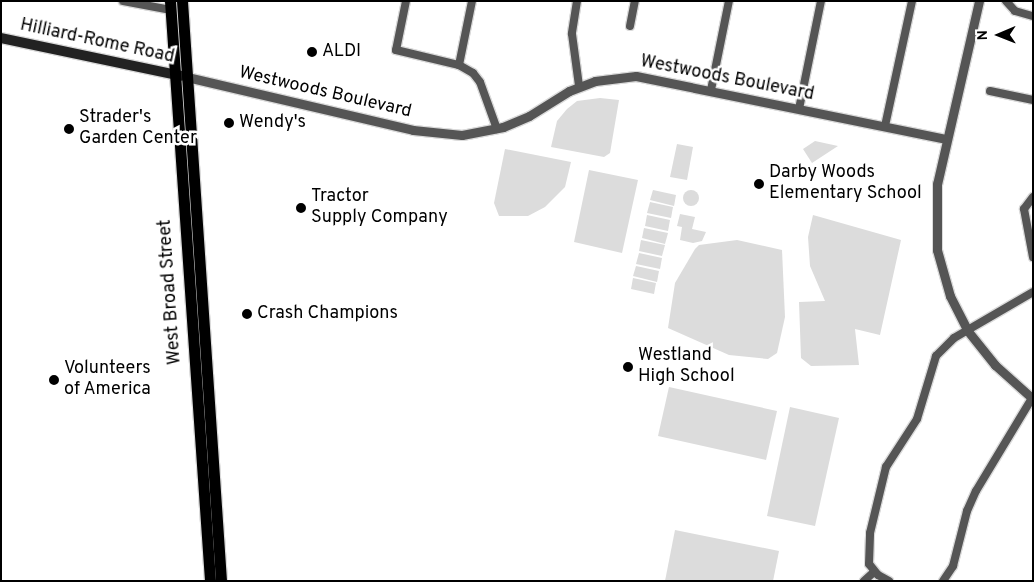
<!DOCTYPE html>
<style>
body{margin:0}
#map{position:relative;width:1034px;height:582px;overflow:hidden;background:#fff;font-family:Overpass,sans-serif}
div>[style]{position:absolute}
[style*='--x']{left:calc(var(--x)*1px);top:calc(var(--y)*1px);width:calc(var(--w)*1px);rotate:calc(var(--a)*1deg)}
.green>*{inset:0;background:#dcdcdc}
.round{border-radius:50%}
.roads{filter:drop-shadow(1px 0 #dbdbdb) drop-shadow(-1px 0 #dbdbdb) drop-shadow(0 1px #dbdbdb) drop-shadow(0 -1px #dbdbdb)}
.minor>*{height:8px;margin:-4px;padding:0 4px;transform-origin:4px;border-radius:4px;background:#555}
.tertiary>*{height:9px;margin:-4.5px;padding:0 4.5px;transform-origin:4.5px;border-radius:4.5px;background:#555}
.secondary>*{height:10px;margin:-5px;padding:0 5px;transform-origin:5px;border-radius:5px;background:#222}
.primary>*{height:11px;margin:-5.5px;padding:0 5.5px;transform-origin:5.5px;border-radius:5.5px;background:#000}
.dots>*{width:14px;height:14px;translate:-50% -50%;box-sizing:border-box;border:2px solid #fff;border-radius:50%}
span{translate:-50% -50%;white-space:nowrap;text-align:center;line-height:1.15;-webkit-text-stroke:5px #fff;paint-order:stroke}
.street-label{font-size:18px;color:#000}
.poi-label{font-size:18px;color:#000}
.left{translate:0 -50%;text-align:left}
.frame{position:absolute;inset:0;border:2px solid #000;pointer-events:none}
.north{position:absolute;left:974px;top:10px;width:50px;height:50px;-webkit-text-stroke:4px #fff;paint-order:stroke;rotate:269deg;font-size:14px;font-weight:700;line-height:20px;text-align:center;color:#000}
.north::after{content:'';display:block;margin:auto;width:18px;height:22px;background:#000;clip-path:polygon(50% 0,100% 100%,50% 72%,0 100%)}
</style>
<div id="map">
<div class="green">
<i style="clip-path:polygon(600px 98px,619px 100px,610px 153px,604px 157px,551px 147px,557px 121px,567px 109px,577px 101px)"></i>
<i style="clip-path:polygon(815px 141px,838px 146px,812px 163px,803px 149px)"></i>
<i style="clip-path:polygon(677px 144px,693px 147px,687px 180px,670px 177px)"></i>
<i style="clip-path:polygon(505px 149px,571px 162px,565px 187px,545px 207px,528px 216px,499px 216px,494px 203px)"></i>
<i style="clip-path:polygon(589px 170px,638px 180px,622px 253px,574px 242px)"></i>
<i style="clip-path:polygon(653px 190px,676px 195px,674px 206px,650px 200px)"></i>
<i class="round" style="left:683px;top:190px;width:16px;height:16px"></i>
<i style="clip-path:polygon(650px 202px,673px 207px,671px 218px,647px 213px)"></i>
<i style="clip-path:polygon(680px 214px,695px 217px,692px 229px,706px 232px,702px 241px,693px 243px,680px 240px,682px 227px,677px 226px)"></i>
<i style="clip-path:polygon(647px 215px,670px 220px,668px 231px,645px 226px)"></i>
<i style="clip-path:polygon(813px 215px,901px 240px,880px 335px,855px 329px,859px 365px,811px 366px,801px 358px,799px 302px,825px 301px,810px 266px,808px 237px)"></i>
<i style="clip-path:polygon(644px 228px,668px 233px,665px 244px,642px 238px)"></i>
<i style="clip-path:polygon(641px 240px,665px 245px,662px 256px,639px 251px)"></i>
<i style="clip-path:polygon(737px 240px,782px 250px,785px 317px,777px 353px,768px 359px,729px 355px,668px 328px,675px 283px,695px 249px,699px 245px)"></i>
<i style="clip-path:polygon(639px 253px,662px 258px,660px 269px,636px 264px)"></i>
<i style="clip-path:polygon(636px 266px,659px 271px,657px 282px,633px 276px)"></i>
<i style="clip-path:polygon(633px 278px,656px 283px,654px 294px,631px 289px)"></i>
<i style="clip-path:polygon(669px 387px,777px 411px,766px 460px,658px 436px)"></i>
<i style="clip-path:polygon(790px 407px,839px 418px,815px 526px,767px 516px)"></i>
<i style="clip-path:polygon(675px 530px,779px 551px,773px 581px,665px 581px)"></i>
</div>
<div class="roads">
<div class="minor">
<i style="--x:123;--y:1;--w:49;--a:10.6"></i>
<i style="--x:406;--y:1;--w:50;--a:101.5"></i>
<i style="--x:396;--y:50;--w:65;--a:13.4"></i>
<i style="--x:459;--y:65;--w:16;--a:30"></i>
<i style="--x:473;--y:73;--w:11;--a:52"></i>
<i style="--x:480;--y:82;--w:50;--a:70.1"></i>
<i style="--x:577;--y:1;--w:33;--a:99"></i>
<i style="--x:572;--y:34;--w:52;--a:82.3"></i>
<i style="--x:1006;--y:1;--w:13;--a:48"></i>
<i style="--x:1015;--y:11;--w:19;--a:16"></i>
<i style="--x:630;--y:26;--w:25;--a:-79"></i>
<i style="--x:459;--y:65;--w:65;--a:-78.5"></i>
<i style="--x:711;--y:90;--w:91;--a:-78.6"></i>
<i style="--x:990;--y:91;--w:44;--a:11.8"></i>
<i style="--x:799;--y:109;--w:110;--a:-78.5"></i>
<i style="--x:885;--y:126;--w:128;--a:-77.8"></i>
<i style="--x:1033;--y:197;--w:15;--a:127"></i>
<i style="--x:1024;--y:209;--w:49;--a:79.4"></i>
<i style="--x:864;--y:581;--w:13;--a:-42"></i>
<i style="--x:889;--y:581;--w:13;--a:-151"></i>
<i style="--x:878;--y:575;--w:14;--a:-129"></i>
<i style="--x:869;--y:564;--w:31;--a:-88"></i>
<i style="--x:870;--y:533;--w:68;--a:-76.4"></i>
<i style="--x:886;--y:467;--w:57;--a:-57.1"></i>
<i style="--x:917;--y:419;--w:66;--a:-73.2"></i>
<i style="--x:936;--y:356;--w:25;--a:-45"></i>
<i style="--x:954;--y:338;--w:91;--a:-30.2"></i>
<i style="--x:943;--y:581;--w:18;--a:-56"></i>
<i style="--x:953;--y:566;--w:57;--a:-75.7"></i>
<i style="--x:967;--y:511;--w:22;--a:-66"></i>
<i style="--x:976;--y:491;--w:109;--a:-58.9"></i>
</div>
<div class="tertiary">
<i style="--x:979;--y:1;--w:188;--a:102.9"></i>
<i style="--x:937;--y:184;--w:66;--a:90"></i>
<i style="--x:937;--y:250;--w:48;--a:74.2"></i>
<i style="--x:950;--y:296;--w:38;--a:63"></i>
<i style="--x:967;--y:330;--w:45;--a:51.3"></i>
<i style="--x:995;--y:365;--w:51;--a:41.8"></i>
<i style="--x:187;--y:77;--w:232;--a:13.2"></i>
<i style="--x:413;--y:130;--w:49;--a:5.8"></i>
<i style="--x:462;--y:135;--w:42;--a:-11"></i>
<i style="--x:503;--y:127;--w:28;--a:-23"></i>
<i style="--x:529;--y:116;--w:47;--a:-32"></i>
<i style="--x:569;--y:91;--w:28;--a:-21"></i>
<i style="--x:595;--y:81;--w:41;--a:-7"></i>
<i style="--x:636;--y:76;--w:317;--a:11.5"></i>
</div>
<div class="secondary">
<i style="--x:1;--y:38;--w:184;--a:11.9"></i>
</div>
<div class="primary">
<i style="--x:170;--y:1;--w:581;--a:86.05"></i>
<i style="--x:182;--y:1;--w:581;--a:86.15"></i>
</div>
</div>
<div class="dots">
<i style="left:312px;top:52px;background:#000"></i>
<i style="left:229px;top:123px;background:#000"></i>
<i style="left:69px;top:129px;background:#000"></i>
<i style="left:759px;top:184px;background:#000"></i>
<i style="left:301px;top:208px;background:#000"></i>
<i style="left:247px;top:314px;background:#000"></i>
<i style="left:628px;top:367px;background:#000"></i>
<i style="left:54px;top:380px;background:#000"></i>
</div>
<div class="street-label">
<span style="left:97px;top:42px;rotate:12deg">Hilliard-Rome Road</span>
<span style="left:727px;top:79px;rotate:11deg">Westwoods Boulevard</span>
<span style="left:325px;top:93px;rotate:13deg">Westwoods Boulevard</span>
<span style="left:171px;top:292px;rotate:-94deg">West Broad Street</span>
</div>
<div class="poi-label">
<span class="left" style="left:322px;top:52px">ALDI</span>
<span class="left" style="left:79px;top:129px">Strader's<br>Garden Center</span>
<span class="left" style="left:239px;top:123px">Wendy's</span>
<span class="left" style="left:769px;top:184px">Darby Woods<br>Elementary School</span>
<span class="left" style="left:311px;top:208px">Tractor<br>Supply Company</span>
<span class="left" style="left:257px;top:314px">Crash Champions</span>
<span class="left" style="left:638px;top:367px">Westland<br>High School</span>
<span class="left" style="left:64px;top:380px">Volunteers<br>of America</span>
</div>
<div class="frame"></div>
<div class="north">N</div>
</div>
